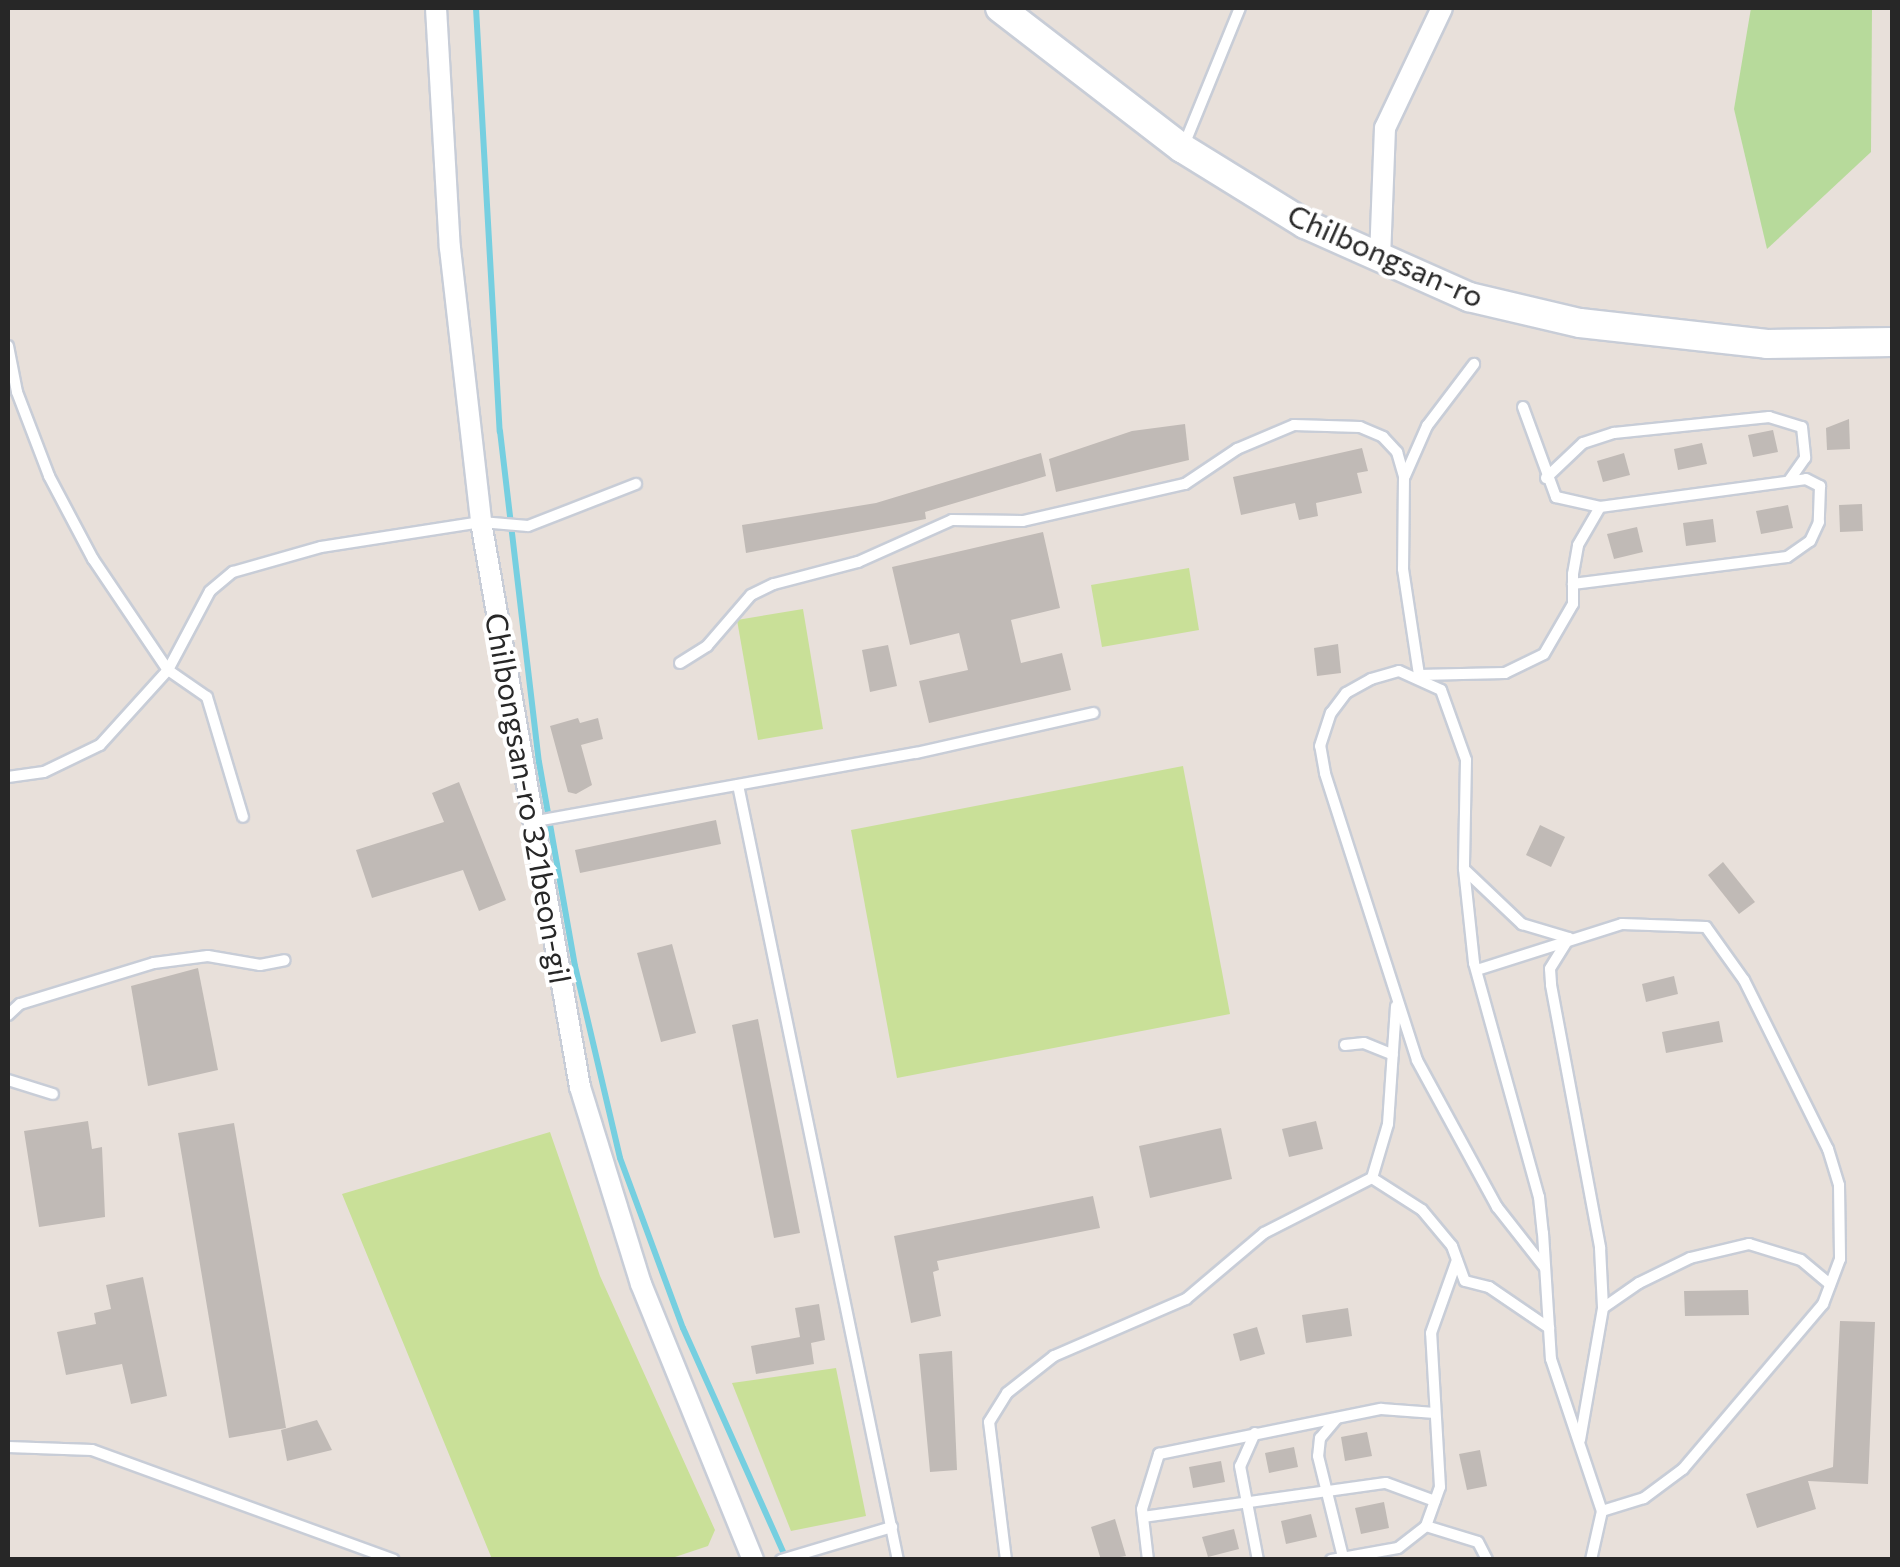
<!DOCTYPE html>
<style>
body{margin:0}
#map{position:relative;width:1900px;height:1567px;overflow:hidden;background:#e8e0da;font-family:Commissioner,sans-serif}
div>[style]{position:absolute}
[style*='--x']{left:calc(var(--x)*1px);top:calc(var(--y)*1px);width:calc(var(--w)*1px);rotate:calc(var(--a)*1deg)}
.green>*{inset:0;background:#b7da9b}
.pitch>*{inset:0;background:#c9e098}
.stream>*{height:6px;margin:-3px;padding:0 3px;transform-origin:3px;border-radius:3px;background:#76cfe0}
.building>*{inset:0;background:#c0bab6}
.roads{filter:drop-shadow(2px 0 #c8cdd7) drop-shadow(-2px 0 #c8cdd7) drop-shadow(0 2px #c8cdd7) drop-shadow(0 -2px #c8cdd7)}
.lane>*{height:10px;margin:-5px;padding:0 5px;transform-origin:5px;border-radius:5px;background:#fff}
.street>*{height:20px;margin:-10px;padding:0 10px;transform-origin:10px;border-radius:10px;background:#fff}
.secondary>*{height:28px;margin:-14px;padding:0 14px;transform-origin:14px;border-radius:14px;background:#fff}
span{translate:-50% -50%;white-space:nowrap;text-align:center;line-height:1.15;-webkit-text-stroke:8px #fff;paint-order:stroke}
.street-label{font-size:30px;color:#272727}
.frame{position:absolute;inset:0;border:10px solid #272727;pointer-events:none}
</style>
<div id="map">
<div class="green">
<i style="clip-path:polygon(1751px 8px,1872px 8px,1871px 152px,1767px 249px,1734px 109px)"></i>
</div>
<div class="pitch">
<i style="clip-path:polygon(1189px 568px,1199px 630px,1102px 647px,1091px 585px)"></i>
<i style="clip-path:polygon(803px 609px,823px 729px,758px 740px,737px 620px)"></i>
<i style="clip-path:polygon(1183px 766px,1230px 1014px,897px 1078px,851px 830px)"></i>
<i style="clip-path:polygon(550px 1132px,600px 1276px,715px 1530px,708px 1546px,669px 1559px,492px 1559px,342px 1194px)"></i>
<i style="clip-path:polygon(836px 1368px,866px 1516px,791px 1531px,732px 1383px)"></i>
</div>
<div class="stream">
<i style="--x:476;--y:8;--w:424;--a:86.8"></i>
<i style="--x:500;--y:431;--w:333;--a:83.3"></i>
<i style="--x:539;--y:762;--w:207;--a:80"></i>
<i style="--x:575;--y:966;--w:197;--a:76.8"></i>
<i style="--x:620;--y:1158;--w:181;--a:69.7"></i>
<i style="--x:683;--y:1328;--w:254;--a:65.9"></i>
</div>
<div class="building">
<i style="clip-path:polygon(1849px 419px,1850px 449px,1827px 450px,1826px 428px)"></i>
<i style="clip-path:polygon(1185px 424px,1189px 460px,1056px 492px,1049px 459px,1132px 431px)"></i>
<i style="clip-path:polygon(1773px 430px,1778px 452px,1753px 457px,1748px 435px)"></i>
<i style="clip-path:polygon(1702px 443px,1707px 464px,1678px 470px,1674px 449px)"></i>
<i style="clip-path:polygon(1362px 448px,1368px 471px,1357px 473px,1362px 493px,1316px 503px,1318px 516px,1299px 520px,1295px 503px,1241px 515px,1233px 477px)"></i>
<i style="clip-path:polygon(1041px 453px,1046px 476px,925px 512px,926px 519px,746px 553px,742px 525px,876px 503px)"></i>
<i style="clip-path:polygon(1624px 453px,1630px 475px,1603px 482px,1597px 461px)"></i>
<i style="clip-path:polygon(1862px 504px,1863px 531px,1840px 532px,1839px 505px)"></i>
<i style="clip-path:polygon(1788px 505px,1793px 528px,1761px 534px,1756px 511px)"></i>
<i style="clip-path:polygon(1713px 519px,1716px 542px,1686px 546px,1683px 523px)"></i>
<i style="clip-path:polygon(1637px 527px,1643px 552px,1614px 559px,1607px 534px)"></i>
<i style="clip-path:polygon(1043px 532px,1060px 608px,1011px 620px,1021px 663px,1062px 653px,1071px 690px,929px 723px,919px 681px,968px 670px,959px 633px,910px 645px,892px 567px)"></i>
<i style="clip-path:polygon(1338px 644px,1341px 673px,1317px 676px,1314px 648px)"></i>
<i style="clip-path:polygon(888px 645px,897px 686px,870px 692px,862px 650px)"></i>
<i style="clip-path:polygon(578px 718px,580px 723px,598px 718px,603px 739px,581px 745px,592px 785px,576px 794px,568px 792px,550px 726px)"></i>
<i style="clip-path:polygon(459px 782px,506px 900px,479px 911px,463px 870px,372px 898px,356px 850px,444px 822px,432px 793px)"></i>
<i style="clip-path:polygon(716px 820px,721px 844px,580px 873px,575px 850px)"></i>
<i style="clip-path:polygon(1540px 825px,1565px 837px,1551px 867px,1526px 855px)"></i>
<i style="clip-path:polygon(1723px 862px,1755px 902px,1739px 914px,1708px 875px)"></i>
<i style="clip-path:polygon(672px 944px,696px 1033px,661px 1042px,637px 953px)"></i>
<i style="clip-path:polygon(198px 968px,218px 1070px,148px 1086px,131px 986px)"></i>
<i style="clip-path:polygon(1674px 976px,1678px 994px,1646px 1002px,1642px 984px)"></i>
<i style="clip-path:polygon(758px 1019px,800px 1233px,774px 1238px,732px 1025px)"></i>
<i style="clip-path:polygon(1719px 1021px,1723px 1042px,1666px 1053px,1662px 1032px)"></i>
<i style="clip-path:polygon(88px 1121px,92px 1149px,102px 1147px,105px 1217px,39px 1227px,24px 1131px)"></i>
<i style="clip-path:polygon(1316px 1121px,1323px 1149px,1289px 1157px,1282px 1129px)"></i>
<i style="clip-path:polygon(234px 1123px,286px 1428px,229px 1438px,178px 1133px)"></i>
<i style="clip-path:polygon(1221px 1128px,1232px 1179px,1150px 1198px,1139px 1146px)"></i>
<i style="clip-path:polygon(1093px 1196px,1100px 1228px,937px 1261px,939px 1270px,933px 1272px,941px 1316px,911px 1323px,894px 1236px)"></i>
<i style="clip-path:polygon(143px 1277px,167px 1396px,131px 1404px,122px 1364px,66px 1375px,57px 1332px,96px 1324px,94px 1313px,111px 1309px,106px 1285px)"></i>
<i style="clip-path:polygon(1748px 1290px,1749px 1315px,1685px 1316px,1684px 1291px)"></i>
<i style="clip-path:polygon(819px 1304px,825px 1340px,811px 1343px,814px 1364px,756px 1374px,751px 1346px,800px 1337px,795px 1308px)"></i>
<i style="clip-path:polygon(1348px 1308px,1352px 1336px,1306px 1343px,1302px 1315px)"></i>
<i style="clip-path:polygon(1840px 1321px,1875px 1322px,1868px 1484px,1808px 1481px,1816px 1509px,1757px 1528px,1746px 1494px,1833px 1467px)"></i>
<i style="clip-path:polygon(1257px 1327px,1265px 1354px,1240px 1361px,1233px 1334px)"></i>
<i style="clip-path:polygon(952px 1351px,957px 1470px,930px 1472px,919px 1354px)"></i>
<i style="clip-path:polygon(317px 1420px,332px 1450px,287px 1461px,281px 1430px)"></i>
<i style="clip-path:polygon(1367px 1432px,1372px 1456px,1345px 1461px,1341px 1437px)"></i>
<i style="clip-path:polygon(1294px 1447px,1298px 1467px,1269px 1473px,1265px 1453px)"></i>
<i style="clip-path:polygon(1480px 1450px,1487px 1486px,1467px 1490px,1459px 1454px)"></i>
<i style="clip-path:polygon(1221px 1461px,1225px 1482px,1193px 1488px,1189px 1467px)"></i>
<i style="clip-path:polygon(1384px 1502px,1389px 1528px,1361px 1534px,1355px 1508px)"></i>
<i style="clip-path:polygon(1311px 1514px,1317px 1537px,1286px 1544px,1281px 1521px)"></i>
<i style="clip-path:polygon(1115px 1519px,1126px 1556px,1101px 1560px,1091px 1527px)"></i>
<i style="clip-path:polygon(1234px 1529px,1239px 1549px,1208px 1557px,1202px 1537px)"></i>
</div>
<div class="roads">
<div class="lane">
<i style="--x:1184;--y:145;--w:148;--a:-67.8"></i>
<i style="--x:8;--y:346;--w:47;--a:78.9"></i>
<i style="--x:17;--y:392;--w:90;--a:69.1"></i>
<i style="--x:49;--y:476;--w:94;--a:62.1"></i>
<i style="--x:93;--y:559;--w:134;--a:56"></i>
<i style="--x:168;--y:670;--w:47;--a:34.7"></i>
<i style="--x:207;--y:697;--w:125;--a:73.3"></i>
<i style="--x:1523;--y:407;--w:96;--a:69.9"></i>
<i style="--x:1556;--y:497;--w:45;--a:12.8"></i>
<i style="--x:1405;--y:476;--w:55;--a:-66.3"></i>
<i style="--x:1427;--y:426;--w:78;--a:-52.8"></i>
<i style="--x:1546;--y:478;--w:51;--a:-43.4"></i>
<i style="--x:1583;--y:443;--w:33;--a:-18"></i>
<i style="--x:1614;--y:433;--w:156;--a:-5.9"></i>
<i style="--x:1769;--y:417;--w:34;--a:17"></i>
<i style="--x:1802;--y:427;--w:31;--a:84"></i>
<i style="--x:1805;--y:458;--w:28;--a:125"></i>
<i style="--x:680;--y:663;--w:32;--a:-32"></i>
<i style="--x:707;--y:646;--w:67;--a:-49.2"></i>
<i style="--x:751;--y:595;--w:25;--a:-26"></i>
<i style="--x:774;--y:584;--w:87;--a:-14.7"></i>
<i style="--x:858;--y:562;--w:103;--a:-24.1"></i>
<i style="--x:952;--y:520;--w:71;--a:0.8"></i>
<i style="--x:1023;--y:521;--w:166;--a:-12.9"></i>
<i style="--x:1185;--y:484;--w:63;--a:-33.9"></i>
<i style="--x:1237;--y:449;--w:62;--a:-22.8"></i>
<i style="--x:1294;--y:425;--w:66;--a:1.7"></i>
<i style="--x:1360;--y:427;--w:25;--a:23"></i>
<i style="--x:1383;--y:437;--w:21;--a:47"></i>
<i style="--x:1397;--y:452;--w:26;--a:74"></i>
<i style="--x:1404;--y:477;--w:92;--a:90.6"></i>
<i style="--x:1403;--y:569;--w:107;--a:81.4"></i>
<i style="--x:1419;--y:675;--w:86;--a:-1.3"></i>
<i style="--x:1505;--y:673;--w:43;--a:-26"></i>
<i style="--x:1544;--y:654;--w:58;--a:-59.9"></i>
<i style="--x:1573;--y:604;--w:30;--a:-90"></i>
<i style="--x:1573;--y:574;--w:29;--a:-80"></i>
<i style="--x:1578;--y:545;--w:44;--a:-59.9"></i>
<i style="--x:1600;--y:507;--w:208;--a:-7.7"></i>
<i style="--x:1806;--y:479;--w:16;--a:27"></i>
<i style="--x:1820;--y:486;--w:36;--a:92"></i>
<i style="--x:1819;--y:522;--w:21;--a:115"></i>
<i style="--x:1810;--y:541;--w:28;--a:145"></i>
<i style="--x:1787;--y:557;--w:216;--a:172.8"></i>
<i style="--x:8;--y:777;--w:36;--a:-8"></i>
<i style="--x:44;--y:772;--w:62;--a:-25.7"></i>
<i style="--x:100;--y:745;--w:101;--a:-47.8"></i>
<i style="--x:168;--y:670;--w:89;--a:-62"></i>
<i style="--x:210;--y:591;--w:30;--a:-40"></i>
<i style="--x:233;--y:572;--w:91;--a:-15.9"></i>
<i style="--x:321;--y:547;--w:162;--a:-8.9"></i>
<i style="--x:481;--y:522;--w:47;--a:4.9"></i>
<i style="--x:528;--y:526;--w:116;--a:-21.3"></i>
<i style="--x:738;--y:785;--w:791;--a:78.34"></i>
<i style="--x:531;--y:822;--w:391;--a:-10.2"></i>
<i style="--x:916;--y:753;--w:182;--a:-12.7"></i>
<i style="--x:1465;--y:870;--w:79;--a:43.5"></i>
<i style="--x:1522;--y:924;--w:49;--a:16.6"></i>
<i style="--x:1569;--y:938;--w:36;--a:122"></i>
<i style="--x:1550;--y:969;--w:16;--a:86"></i>
<i style="--x:1551;--y:985;--w:268;--a:79.4"></i>
<i style="--x:1600;--y:1248;--w:60;--a:87.1"></i>
<i style="--x:1477;--y:970;--w:152;--a:-17.6"></i>
<i style="--x:1622;--y:924;--w:84;--a:2"></i>
<i style="--x:1706;--y:927;--w:65;--a:54.4"></i>
<i style="--x:1744;--y:980;--w:189;--a:63.6"></i>
<i style="--x:1828;--y:1149;--w:38;--a:73"></i>
<i style="--x:1839;--y:1185;--w:74;--a:89.2"></i>
<i style="--x:1840;--y:1259;--w:48;--a:110.7"></i>
<i style="--x:1823;--y:1304;--w:216;--a:130.3"></i>
<i style="--x:1683;--y:1469;--w:49;--a:143.4"></i>
<i style="--x:1644;--y:1498;--w:44;--a:162.8"></i>
<i style="--x:8;--y:1015;--w:16;--a:-43"></i>
<i style="--x:20;--y:1004;--w:140;--a:-17"></i>
<i style="--x:154;--y:963;--w:54;--a:-7.4"></i>
<i style="--x:208;--y:956;--w:53;--a:9.8"></i>
<i style="--x:260;--y:965;--w:25;--a:-11"></i>
<i style="--x:1345;--y:1045;--w:19;--a:-6"></i>
<i style="--x:1364;--y:1043;--w:31;--a:22"></i>
<i style="--x:8;--y:1080;--w:47;--a:17.3"></i>
<i style="--x:1372;--y:1178;--w:59;--a:32.6"></i>
<i style="--x:1422;--y:1210;--w:47;--a:50.2"></i>
<i style="--x:1452;--y:1246;--w:37;--a:70"></i>
<i style="--x:1465;--y:1281;--w:25;--a:14"></i>
<i style="--x:1489;--y:1287;--w:73;--a:34.3"></i>
<i style="--x:1545;--y:1268;--w:78;--a:-128.2"></i>
<i style="--x:1497;--y:1207;--w:167;--a:-118.6"></i>
<i style="--x:1417;--y:1060;--w:301;--a:-107.8"></i>
<i style="--x:1325;--y:773;--w:27;--a:-100"></i>
<i style="--x:1320;--y:746;--w:35;--a:-72"></i>
<i style="--x:1331;--y:713;--w:25;--a:-53"></i>
<i style="--x:1346;--y:693;--w:29;--a:-29"></i>
<i style="--x:1371;--y:679;--w:29;--a:-16"></i>
<i style="--x:1399;--y:671;--w:46;--a:24.3"></i>
<i style="--x:1441;--y:690;--w:74;--a:70.3"></i>
<i style="--x:1466;--y:760;--w:109;--a:91.1"></i>
<i style="--x:1464;--y:869;--w:95;--a:83.9"></i>
<i style="--x:1474;--y:963;--w:243;--a:74.5"></i>
<i style="--x:1539;--y:1197;--w:36;--a:84"></i>
<i style="--x:1543;--y:1233;--w:126;--a:86.4"></i>
<i style="--x:1551;--y:1359;--w:160;--a:71.5"></i>
<i style="--x:1602;--y:1511;--w:50;--a:102.7"></i>
<i style="--x:1337;--y:1418;--w:26;--a:130"></i>
<i style="--x:1320;--y:1438;--w:18;--a:96"></i>
<i style="--x:1318;--y:1456;--w:104;--a:76.1"></i>
<i style="--x:1255;--y:1433;--w:36;--a:114"></i>
<i style="--x:1240;--y:1466;--w:96;--a:79.2"></i>
<i style="--x:1580;--y:1440;--w:134;--a:-80.1"></i>
<i style="--x:1603;--y:1308;--w:44;--a:-34.8"></i>
<i style="--x:1639;--y:1283;--w:57;--a:-26.1"></i>
<i style="--x:1690;--y:1258;--w:61;--a:-13.3"></i>
<i style="--x:1749;--y:1244;--w:54;--a:17.1"></i>
<i style="--x:1801;--y:1260;--w:38;--a:40"></i>
<i style="--x:8;--y:1447;--w:84;--a:2"></i>
<i style="--x:92;--y:1450;--w:321;--a:20"></i>
<i style="--x:1143;--y:1517;--w:245;--a:-8"></i>
<i style="--x:1386;--y:1483;--w:52;--a:20.2"></i>
<i style="--x:1426;--y:1526;--w:54;--a:17.1"></i>
<i style="--x:1478;--y:1542;--w:20;--a:63"></i>
<i style="--x:781;--y:1560;--w:116;--a:-16.6"></i>
<i style="--x:1006;--y:1560;--w:139;--a:-97"></i>
<i style="--x:989;--y:1422;--w:34;--a:-58"></i>
<i style="--x:1007;--y:1393;--w:60;--a:-38.2"></i>
<i style="--x:1054;--y:1356;--w:144;--a:-23.4"></i>
<i style="--x:1186;--y:1299;--w:102;--a:-40.2"></i>
<i style="--x:1264;--y:1233;--w:121;--a:-27"></i>
<i style="--x:1372;--y:1178;--w:56;--a:-73.5"></i>
<i style="--x:1388;--y:1124;--w:118;--a:-86.1"></i>
<i style="--x:1148;--y:1560;--w:51;--a:-96.7"></i>
<i style="--x:1142;--y:1509;--w:58;--a:-72.8"></i>
<i style="--x:1159;--y:1454;--w:227;--a:-11.5"></i>
<i style="--x:1381;--y:1409;--w:54;--a:4.2"></i>
<i style="--x:1331;--y:1560;--w:68;--a:-10.2"></i>
<i style="--x:1398;--y:1548;--w:36;--a:-38"></i>
<i style="--x:1426;--y:1526;--w:41;--a:-70.3"></i>
<i style="--x:1440;--y:1487;--w:154;--a:-93.3"></i>
<i style="--x:1431;--y:1333;--w:77;--a:-70.4"></i>
</div>
<div class="street">
<i style="--x:436;--y:8;--w:240;--a:86.7"></i>
<i style="--x:450;--y:248;--w:276;--a:83.5"></i>
<i style="--x:481;--y:522;--w:574;--a:80.06"></i>
<i style="--x:580;--y:1087;--w:206;--a:72.8"></i>
<i style="--x:641;--y:1284;--w:298;--a:67.9"></i>
<i style="--x:1380;--y:258;--w:130;--a:-87.8"></i>
<i style="--x:1385;--y:128;--w:133;--a:-64.6"></i>
</div>
<div class="secondary">
<i style="--x:1000;--y:8;--w:230;--a:37.6"></i>
<i style="--x:1182;--y:148;--w:145;--a:31.7"></i>
<i style="--x:1305;--y:224;--w:180;--a:24"></i>
<i style="--x:1469;--y:297;--w:114;--a:13.2"></i>
<i style="--x:1580;--y:323;--w:188;--a:6.4"></i>
<i style="--x:1767;--y:344;--w:125;--a:-0.9"></i>
</div>
</div>
<div class="street-label">
<span style="left:1386px;top:255px;rotate:24deg">Chilbongsan-ro</span>
<span style="left:529px;top:798px;rotate:80deg">Chilbongsan-ro 321beon-gil</span>
</div>
<div class="frame"></div>
</div>
